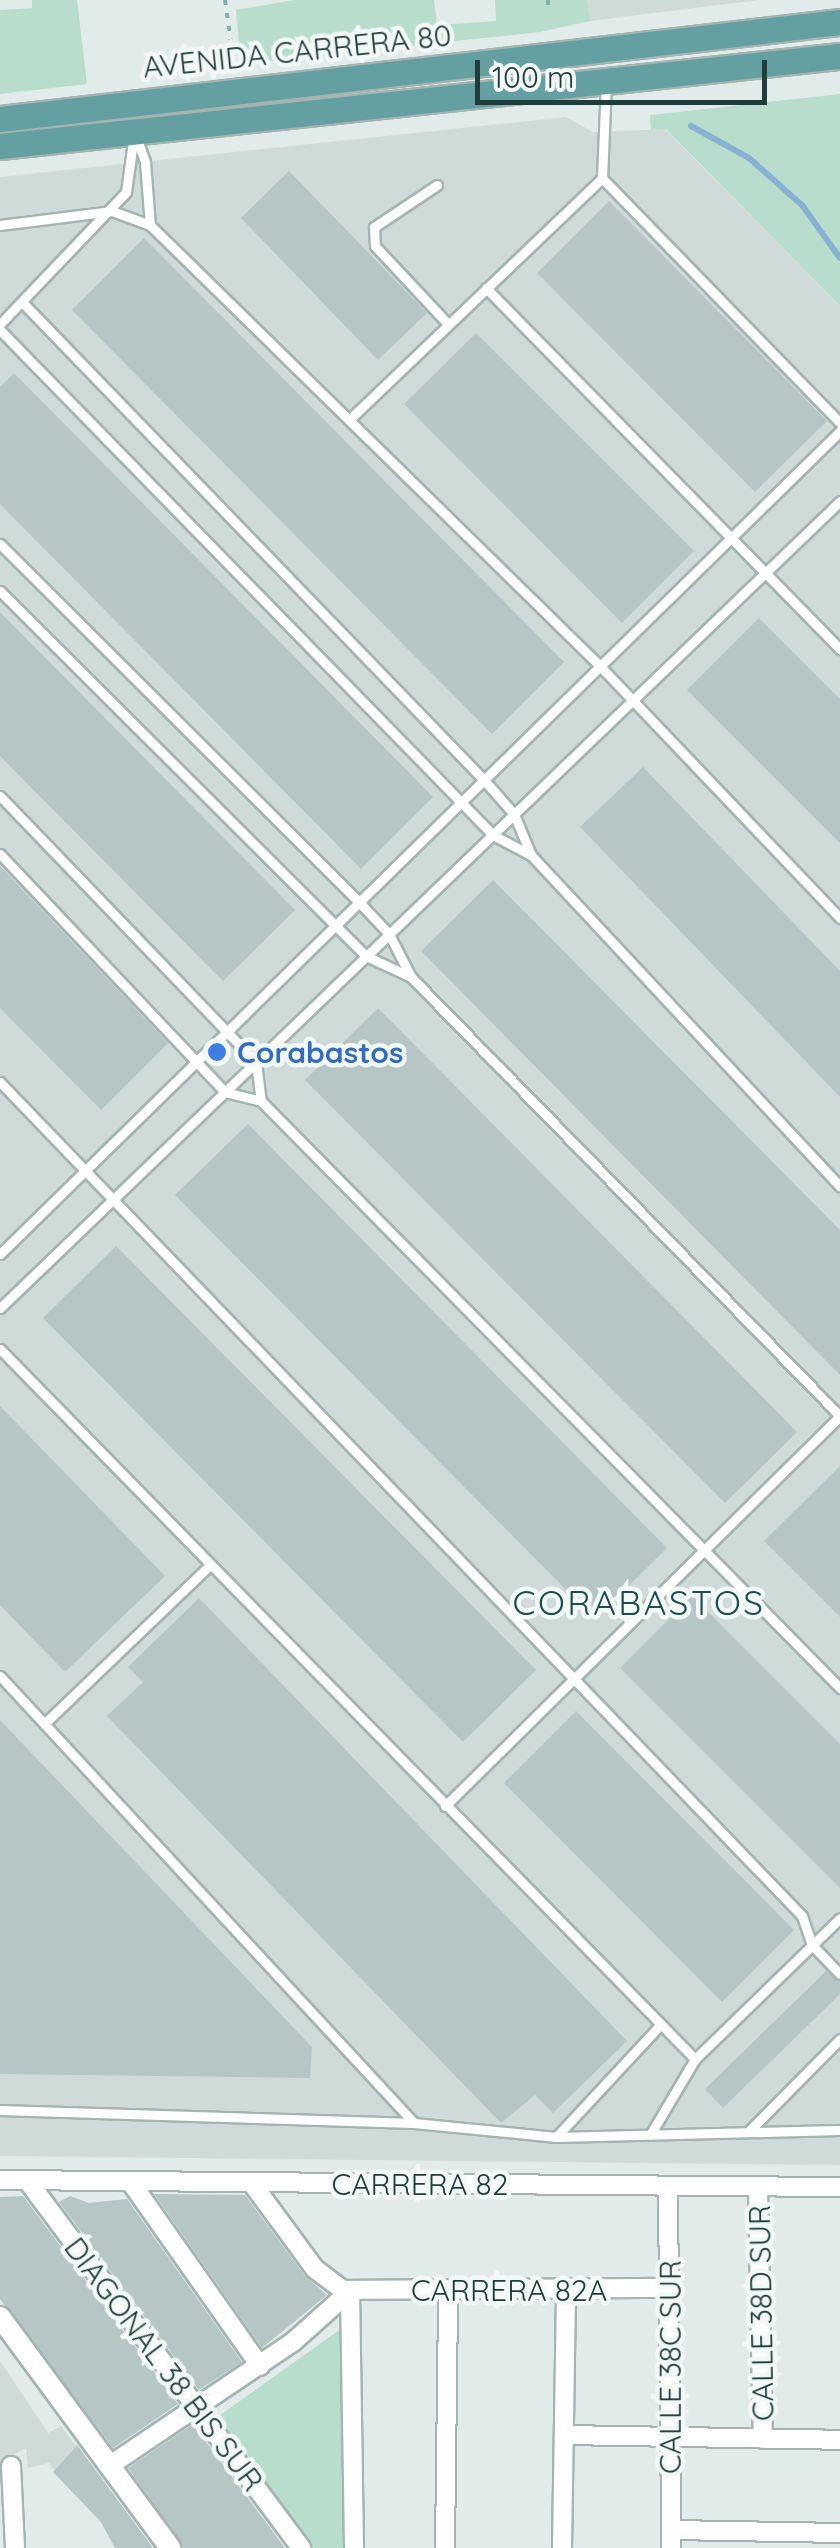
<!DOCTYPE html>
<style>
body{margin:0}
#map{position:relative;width:840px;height:2548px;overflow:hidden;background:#e1ecea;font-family:Quicksand,sans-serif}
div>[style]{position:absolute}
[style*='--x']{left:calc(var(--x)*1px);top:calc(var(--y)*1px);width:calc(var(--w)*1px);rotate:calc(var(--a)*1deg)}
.built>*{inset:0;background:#cfdbd9}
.green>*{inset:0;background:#b9ddcd}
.stream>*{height:6px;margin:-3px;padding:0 3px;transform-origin:3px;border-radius:3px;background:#88b2d2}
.building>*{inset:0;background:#b6c6c4}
.path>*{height:4px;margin-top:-2px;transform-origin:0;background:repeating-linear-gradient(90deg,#81b0ae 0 5px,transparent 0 13px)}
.roads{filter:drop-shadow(2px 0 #a4b4b2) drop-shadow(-2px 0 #a4b4b2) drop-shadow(0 2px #a4b4b2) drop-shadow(0 -2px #a4b4b2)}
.service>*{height:9px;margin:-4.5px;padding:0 4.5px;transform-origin:4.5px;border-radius:4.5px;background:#fff}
.minor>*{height:18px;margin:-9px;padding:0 9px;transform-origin:9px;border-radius:9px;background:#fff}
.tertiary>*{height:20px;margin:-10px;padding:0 10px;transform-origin:10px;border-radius:10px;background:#fff}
.primary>*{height:25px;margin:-12.5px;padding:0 12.5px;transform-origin:12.5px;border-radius:12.5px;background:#64a0a2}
.dots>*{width:28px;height:28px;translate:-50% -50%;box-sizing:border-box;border:5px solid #f1f8f6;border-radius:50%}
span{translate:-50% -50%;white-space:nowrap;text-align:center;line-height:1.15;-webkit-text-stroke:9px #f1f8f6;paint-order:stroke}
.street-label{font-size:30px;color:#213c3c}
.shop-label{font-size:30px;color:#366cbe;font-weight:700}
.left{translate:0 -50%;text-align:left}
.quarter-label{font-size:35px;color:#1d4d4e;letter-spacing:2.5px}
.scale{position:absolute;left:475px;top:60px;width:292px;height:45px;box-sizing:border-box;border:5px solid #213c3c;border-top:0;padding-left:12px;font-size:30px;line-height:35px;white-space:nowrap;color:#213c3c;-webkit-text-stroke:8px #f1f8f6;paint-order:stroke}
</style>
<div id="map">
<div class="built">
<i style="clip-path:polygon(587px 0,759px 0,590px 21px)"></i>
<i style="clip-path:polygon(566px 117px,593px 132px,665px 129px,840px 306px,840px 2165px,0 2156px,0 177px)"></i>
<i style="clip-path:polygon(0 2361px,48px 2433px,61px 2426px,76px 2446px,54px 2470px,49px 2463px,28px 2468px,26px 2448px,0 2462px)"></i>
</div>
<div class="green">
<i style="clip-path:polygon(32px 0,77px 0,87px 84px,0 94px,0 10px,32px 8px)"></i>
<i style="clip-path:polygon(294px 0,434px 0,437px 25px,496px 21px,495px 0,587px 0,590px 21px,540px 32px,241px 64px,236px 10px)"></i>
<i style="clip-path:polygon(840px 94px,840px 306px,666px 129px,651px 130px,650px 115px)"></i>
<i style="clip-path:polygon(345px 2326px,349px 2548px,309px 2548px,213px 2420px)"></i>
</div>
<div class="stream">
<i style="--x:691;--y:126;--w:66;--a:28.9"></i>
<i style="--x:749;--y:158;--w:71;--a:41.6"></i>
<i style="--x:802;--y:205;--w:65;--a:54.4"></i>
</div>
<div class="building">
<i style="clip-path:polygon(289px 171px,427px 313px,378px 360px,241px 218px)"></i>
<i style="clip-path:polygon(609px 201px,827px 421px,755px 492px,537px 273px)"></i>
<i style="clip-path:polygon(144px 238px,564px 662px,492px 734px,72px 310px)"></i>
<i style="clip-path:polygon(476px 333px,694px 551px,622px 623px,404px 404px)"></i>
<i style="clip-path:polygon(14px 373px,433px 797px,361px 869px,0 504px,0 387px)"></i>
<i style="clip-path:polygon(0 612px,295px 910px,223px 981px,0 756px)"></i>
<i style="clip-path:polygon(759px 618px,840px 699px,840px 843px,687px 690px)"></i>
<i style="clip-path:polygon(643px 767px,840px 971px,840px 1097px,580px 827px)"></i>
<i style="clip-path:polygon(0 866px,168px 1043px,101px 1110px,0 1008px)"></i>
<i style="clip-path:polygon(493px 880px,840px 1230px,840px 1375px,421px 951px)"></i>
<i style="clip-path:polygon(378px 1008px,797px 1432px,725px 1503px,305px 1080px)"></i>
<i style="clip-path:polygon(248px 1124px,667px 1548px,595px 1619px,175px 1195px)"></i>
<i style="clip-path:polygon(116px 1246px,536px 1670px,463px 1742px,43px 1318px)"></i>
<i style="clip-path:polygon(0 1406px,165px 1576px,65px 1672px,0 1605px)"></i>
<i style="clip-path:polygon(840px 1466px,840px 1617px,764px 1541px)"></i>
<i style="clip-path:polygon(692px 1596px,840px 1744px,840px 1888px,620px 1668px)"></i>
<i style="clip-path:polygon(199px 1598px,627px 2041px,553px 2113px,535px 2095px,501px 2123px,107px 1716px,143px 1682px,128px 1667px)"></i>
<i style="clip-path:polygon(576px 1711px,794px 1930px,722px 2002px,504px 1783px)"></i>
<i style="clip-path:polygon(0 1720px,312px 2047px,310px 2078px,0 2074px)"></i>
<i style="clip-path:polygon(826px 1971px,840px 1982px,840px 1994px,723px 2108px,705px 2089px)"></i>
<i style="clip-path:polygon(154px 2194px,245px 2195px,305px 2276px,327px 2295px,262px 2348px)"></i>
<i style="clip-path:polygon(23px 2196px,178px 2404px,113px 2448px,0 2299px,0 2197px)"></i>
<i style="clip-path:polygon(70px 2196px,89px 2203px,127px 2199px,242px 2362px,199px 2390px,59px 2202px)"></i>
<i style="clip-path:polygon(193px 2424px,285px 2548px,184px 2548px,128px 2468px)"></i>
<i style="clip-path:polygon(77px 2445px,153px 2548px,115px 2548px,101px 2522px,53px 2472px)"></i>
</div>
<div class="path">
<i style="--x:225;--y:0;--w:49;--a:81.9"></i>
<i style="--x:548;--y:0;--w:8;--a:90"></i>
</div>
<div class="roads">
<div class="service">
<i style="--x:135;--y:134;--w:30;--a:70"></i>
<i style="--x:145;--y:162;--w:63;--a:85.5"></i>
<i style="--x:602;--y:178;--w:342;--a:45.8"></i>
<i style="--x:437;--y:185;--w:76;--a:146.3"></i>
<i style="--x:374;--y:227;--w:19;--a:87"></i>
<i style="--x:375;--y:246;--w:107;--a:46.9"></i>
<i style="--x:0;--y:225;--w:113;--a:-7.1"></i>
<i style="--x:112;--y:211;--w:40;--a:20.2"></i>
<i style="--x:150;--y:225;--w:630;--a:44.42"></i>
<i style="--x:600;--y:666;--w:348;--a:46.4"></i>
<i style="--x:486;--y:288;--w:506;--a:45.56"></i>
<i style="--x:22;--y:302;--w:665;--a:45.98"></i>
<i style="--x:484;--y:780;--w:45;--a:48.6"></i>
<i style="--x:514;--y:814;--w:44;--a:67.5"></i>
<i style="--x:0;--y:324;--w:182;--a:-46.3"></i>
<i style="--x:126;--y:192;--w:59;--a:-82.1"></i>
<i style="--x:0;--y:330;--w:706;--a:45.69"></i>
<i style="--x:493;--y:835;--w:43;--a:27.8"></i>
<i style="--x:531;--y:855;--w:453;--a:47"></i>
<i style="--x:351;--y:418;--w:347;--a:-43.7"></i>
<i style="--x:602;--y:178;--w:94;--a:-87.6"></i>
<i style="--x:0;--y:544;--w:507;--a:44.92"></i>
<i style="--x:359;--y:902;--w:44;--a:46.8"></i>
<i style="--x:389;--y:934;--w:48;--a:62.9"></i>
<i style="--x:411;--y:977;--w:614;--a:45.66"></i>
<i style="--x:0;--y:591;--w:517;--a:44.92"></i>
<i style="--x:366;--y:956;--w:50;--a:25"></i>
<i style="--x:0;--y:796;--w:369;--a:46.1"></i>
<i style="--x:256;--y:1062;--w:39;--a:83"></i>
<i style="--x:0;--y:854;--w:328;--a:46.6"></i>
<i style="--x:225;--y:1092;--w:37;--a:14"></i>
<i style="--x:261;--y:1101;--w:825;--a:45.39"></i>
<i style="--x:0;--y:1082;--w:1157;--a:46.12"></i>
<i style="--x:802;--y:1916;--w:31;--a:71"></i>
<i style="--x:812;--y:1945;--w:40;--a:46"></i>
<i style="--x:0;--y:1254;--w:1176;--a:-44.41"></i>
<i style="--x:0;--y:1308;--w:1165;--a:-43.85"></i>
<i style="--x:0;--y:1349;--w:994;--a:45.61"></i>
<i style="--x:0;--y:1676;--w:609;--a:47.19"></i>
<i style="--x:414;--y:2123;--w:143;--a:5.6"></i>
<i style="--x:556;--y:2137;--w:284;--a:-1.4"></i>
<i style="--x:45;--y:1723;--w:227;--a:-43.8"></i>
<i style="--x:445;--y:1806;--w:555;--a:-44.64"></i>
<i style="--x:0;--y:2110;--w:414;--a:1.8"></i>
<i style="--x:748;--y:2132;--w:131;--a:-45.3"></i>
<i style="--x:650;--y:2135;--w:88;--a:-59.4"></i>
<i style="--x:695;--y:2059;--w:202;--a:-44.2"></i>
<i style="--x:556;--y:2137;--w:154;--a:-47.1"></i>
</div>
<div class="minor">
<i style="--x:0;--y:2180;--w:840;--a:0.48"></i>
<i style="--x:27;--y:2180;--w:459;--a:53.3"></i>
<i style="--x:130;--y:2181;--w:226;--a:54.9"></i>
<i style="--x:251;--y:2182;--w:108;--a:53.7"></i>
<i style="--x:315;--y:2269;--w:35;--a:37"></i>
<i style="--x:343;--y:2290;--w:326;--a:-0.4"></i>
<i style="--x:668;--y:2186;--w:362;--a:89.5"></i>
<i style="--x:758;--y:2187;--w:252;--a:88.9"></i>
<i style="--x:350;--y:2291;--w:257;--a:89.1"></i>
<i style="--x:564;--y:2435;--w:276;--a:1"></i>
<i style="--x:11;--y:2466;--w:82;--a:87.2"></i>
<i style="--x:109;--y:2466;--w:222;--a:-34"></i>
<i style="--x:293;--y:2342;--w:76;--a:-41.8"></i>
<i style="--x:671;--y:2530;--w:169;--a:1"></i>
<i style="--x:445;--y:2548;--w:258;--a:-89.3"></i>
<i style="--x:562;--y:2548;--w:259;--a:-89.1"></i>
</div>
<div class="tertiary">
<i style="--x:0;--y:2317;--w:287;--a:53.6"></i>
</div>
<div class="primary">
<i style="--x:0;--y:119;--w:846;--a:-6.59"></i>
<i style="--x:0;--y:146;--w:845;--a:-6.12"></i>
</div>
</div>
<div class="dots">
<i style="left:217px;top:1052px;background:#3f7fe0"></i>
</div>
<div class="street-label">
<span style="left:297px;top:51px;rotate:-6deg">AVENIDA CARRERA 80</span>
<span style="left:420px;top:2184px">CARRERA 82</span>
<span style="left:509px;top:2290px">CARRERA 82A</span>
<span style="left:761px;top:2313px;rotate:-91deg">CALLE 38D SUR</span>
<span style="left:164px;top:2364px;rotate:53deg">DIAGONAL 38 BIS SUR</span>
<span style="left:670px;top:2367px;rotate:-90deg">CALLE 38C SUR</span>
</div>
<div class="shop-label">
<span class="left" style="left:237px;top:1052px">Corabastos</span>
</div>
<div class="quarter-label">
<span style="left:639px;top:1602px">CORABASTOS</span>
</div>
<div class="scale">100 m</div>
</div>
